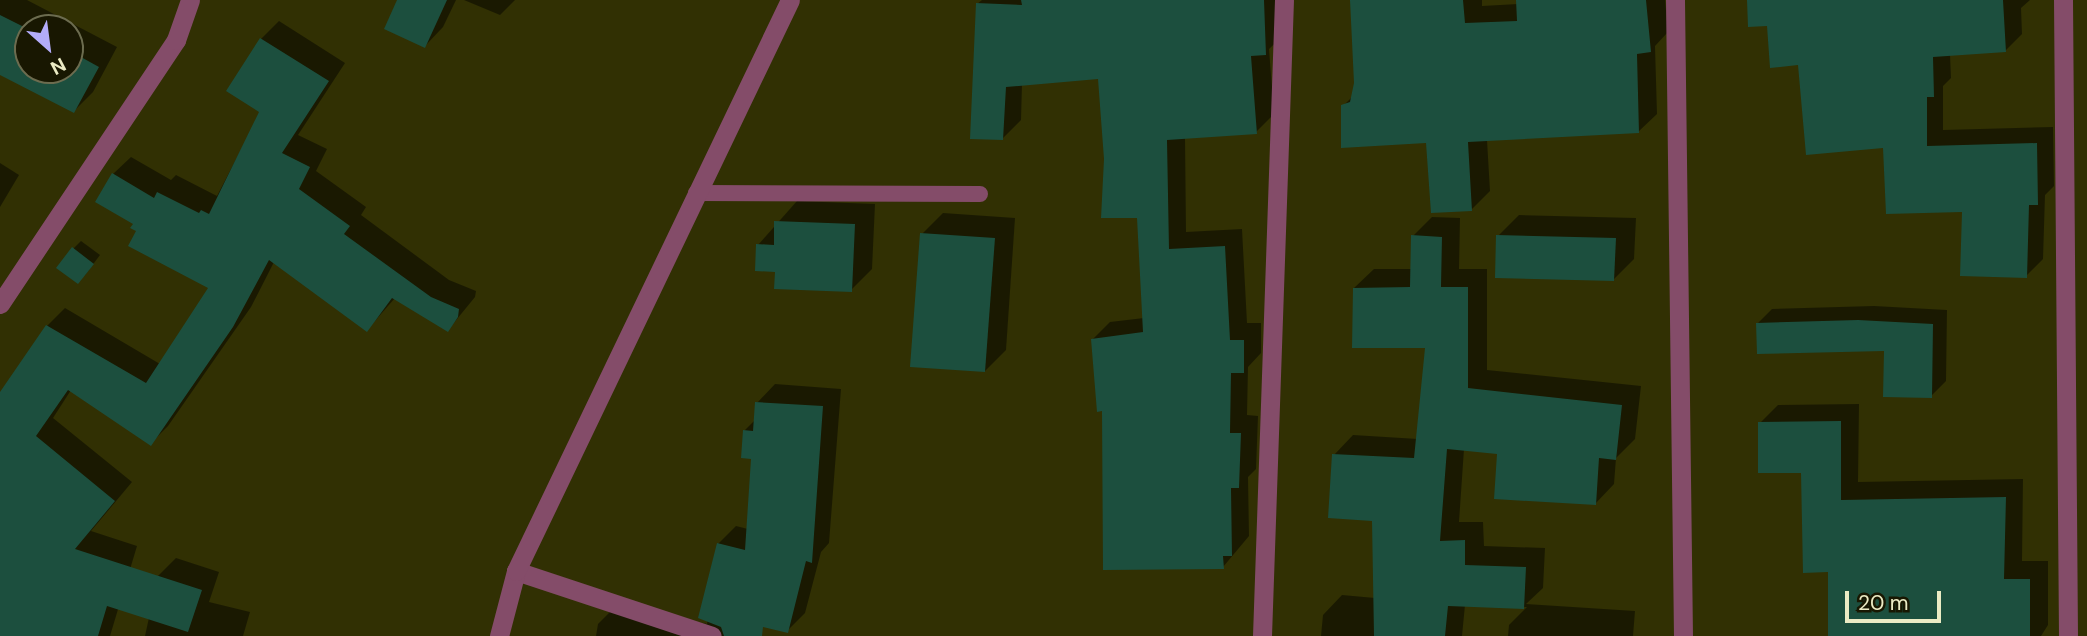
<!DOCTYPE html>
<style>
body{margin:0}
#map{position:relative;width:2087px;height:636px;overflow:hidden;background:#313003;font-family:"DM Sans",sans-serif}
div>[style]{position:absolute}
[style*='--x']{left:calc(var(--x)*1px);top:calc(var(--y)*1px);width:calc(var(--w)*1px);rotate:calc(var(--a)*1deg)}
.shadow>*{inset:0;background:#0007}
.building>*{inset:0;background:#1c4f3e}
.service>*{height:16px;margin:-8px;padding:0 8px;transform-origin:8px;border-radius:8px;background:#844c69}
.minor>*{height:19px;margin:-9.5px;padding:0 9.5px;transform-origin:9.5px;border-radius:9.5px;background:#844c69}
span{translate:-50% -50%;white-space:nowrap;text-align:center;line-height:1.15;-webkit-text-stroke:5px #181701;paint-order:stroke}
.north{position:absolute;left:14px;top:14px;width:70px;height:70px;box-sizing:border-box;background:#181701;border:2px solid #6c6c4f;border-radius:50%;rotate:152deg;font-size:19px;font-weight:700;line-height:28px;text-align:center;color:#ebebc4}
.north::after{content:'';display:block;margin:auto;width:24px;height:32px;background:#b3acf9;clip-path:polygon(50% 0,100% 100%,50% 72%,0 100%)}
.scale{position:absolute;left:1845px;top:591px;width:96px;height:32px;box-sizing:border-box;border:4px solid #ebebc4;border-top:0;padding-left:9px;font-size:21px;line-height:24px;white-space:nowrap;color:#ebebc4;-webkit-text-stroke:5px #181701;paint-order:stroke}
</style>
<div id="map">
<div class="shadow">
<i style="clip-path:polygon(evenodd,0 0,27px 0,117px 47px,93px 92px,74px 111px,0 73px,0 0,28px 28px,70px 28px,70px 70px,28px 70px,28px 28px)"></i>
<i style="clip-path:polygon(399px 0,456px 0,443px 27px,425px 46px)"></i>
<i style="clip-path:polygon(464px 0,515px 0,500px 15px)"></i>
<i style="clip-path:polygon(982px 0,1281px 0,1283px 36px,1269px 49px,1274px 114px,1256px 132px,1185px 137px,1186px 232px,1242px 229px,1247px 323px,1261px 323px,1261px 353px,1248px 367px,1247px 415px,1258px 416px,1256px 469px,1248px 477px,1249px 536px,1223px 567px,1104px 409px,1092px 340px,1110px 322px,1144px 318px,1138px 216px,1099px 78px,1022px 84px,1021px 120px,1003px 138px,977px 4px)"></i>
<i style="clip-path:polygon(1352px 0,1482px 0,1482px 6px,1518px 4px,1518px 0,1665px 0,1668px 32px,1655px 46px,1657px 114px,1638px 132px,1487px 140px,1490px 191px,1472px 209px,1428px 142px,1343px 106px,1354px 95px,1356px 83px)"></i>
<i style="clip-path:polygon(1748px 0,2030px 0,2021px 8px,2022px 34px,2005px 51px,1950px 54px,1951px 78px,1943px 86px,1943px 130px,2053px 127px,2054px 186px,2045px 195px,2043px 259px,2026px 276px,1964px 210px,1885px 146px,1800px 63px)"></i>
<i style="clip-path:polygon(279px 21px,345px 63px,298px 135px,327px 149px,316px 171px,366px 207px,361px 215px,449px 280px,476px 291px,475px 297px,448px 330px,395px 298px,367px 330px,274px 262px,251px 307px,168px 426px,151px 443px,71px 390px,53px 418px,132px 482px,91px 531px,137px 546px,110px 636px,0 636px,0 395px,47px 326px,65px 308px,160px 364px,211px 288px,139px 230px,113px 174px,131px 157px,171px 180px,176px 175px,217px 196px,261px 111px,228px 90px,261px 39px)"></i>
<i style="clip-path:polygon(0 163px,19px 175px,0 207px)"></i>
<i style="clip-path:polygon(797px 201px,875px 204px,872px 269px,851px 290px,776px 270px,758px 245px)"></i>
<i style="clip-path:polygon(943px 213px,1015px 218px,1006px 350px,985px 371px,922px 234px)"></i>
<i style="clip-path:polygon(1519px 215px,1636px 218px,1634px 259px,1613px 280px,1498px 236px)"></i>
<i style="clip-path:polygon(1432px 217px,1460px 218px,1459px 269px,1487px 269px,1487px 370px,1641px 386px,1635px 439px,1616px 458px,1614px 484px,1595px 504px,1499px 452px,1464px 449px,1459px 522px,1483px 522px,1484px 546px,1545px 548px,1543px 588px,1526px 604px,1635px 611px,1633px 636px,1508px 636px,1509px 625px,1527px 607px,1465px 605px,1462px 636px,1321px 636px,1323px 615px,1342px 595px,1375px 598px,1374px 519px,1334px 455px,1353px 435px,1418px 439px,1427px 346px,1354px 288px,1374px 269px,1412px 269px,1413px 236px)"></i>
<i style="clip-path:polygon(81px 241px,100px 255px,85px 275px,73px 249px)"></i>
<i style="clip-path:polygon(1874px 306px,1947px 310px,1946px 381px,1931px 396px,1886px 349px,1757px 324px,1772px 309px)"></i>
<i style="clip-path:polygon(775px 384px,841px 389px,829px 543px,821px 552px,805px 613px,787px 631px,745px 620px,742px 636px,596px 636px,598px 624px,616px 606px,707px 624px,718px 544px,736px 526px,748px 529px,753px 457px,744px 431px,755px 420px,757px 403px)"></i>
<i style="clip-path:polygon(1859px 404px,1858px 482px,2023px 479px,2022px 561px,2048px 561px,2048px 625px,2041px 636px,1830px 636px,1830px 570px,1802px 471px,1760px 423px,1778px 405px)"></i>
<i style="clip-path:polygon(176px 558px,219px 572px,209px 602px,250px 612px,243px 636px,145px 636px,158px 576px)"></i>
</div>
<div class="building">
<i style="clip-path:polygon(397px 0,447px 0,425px 48px,384px 29px)"></i>
<i style="clip-path:polygon(1021px 0,1264px 0,1266px 55px,1251px 56px,1257px 134px,1167px 140px,1169px 249px,1225px 246px,1230px 340px,1244px 340px,1244px 373px,1231px 373px,1230px 433px,1241px 433px,1239px 488px,1231px 488px,1232px 556px,1223px 556px,1224px 569px,1103px 570px,1102px 411px,1097px 412px,1091px 339px,1143px 332px,1137px 218px,1101px 218px,1104px 159px,1098px 79px,1006px 87px,1003px 140px,970px 139px,976px 3px,1022px 5px)"></i>
<i style="clip-path:polygon(1350px 0,1463px 0,1465px 23px,1517px 21px,1516px 0,1646px 0,1651px 52px,1637px 54px,1639px 133px,1468px 142px,1472px 211px,1431px 213px,1426px 143px,1341px 148px,1341px 105px,1350px 102px,1354px 83px)"></i>
<i style="clip-path:polygon(1747px 0,2003px 0,2006px 52px,1933px 57px,1934px 97px,1927px 97px,1927px 146px,2037px 143px,2038px 205px,2029px 205px,2027px 278px,1960px 276px,1962px 212px,1886px 214px,1883px 148px,1806px 155px,1798px 65px,1770px 68px,1767px 26px,1748px 27px)"></i>
<i style="clip-path:polygon(0 15px,28px 29px,28px 70px,70px 70px,70px 51px,99px 67px,74px 113px,0 75px)"></i>
<i style="clip-path:polygon(260px 38px,329px 81px,282px 153px,310px 167px,299px 189px,350px 226px,344px 234px,431px 297px,459px 309px,458px 317px,448px 332px,392px 298px,367px 332px,269px 260px,233px 327px,151px 446px,68px 390px,36px 436px,115px 501px,75px 549px,202px 590px,188px 632px,107px 606px,98px 636px,0 636px,0 392px,46px 325px,146px 383px,208px 288px,128px 246px,136px 231px,130px 228px,133px 224px,95px 202px,112px 173px,154px 198px,157px 192px,199px 213px,201px 210px,209px 214px,259px 112px,226px 91px)"></i>
<i style="clip-path:polygon(774px 221px,855px 224px,852px 292px,774px 289px,775px 272px,755px 271px,756px 244px,774px 245px)"></i>
<i style="clip-path:polygon(920px 233px,995px 238px,985px 372px,910px 367px)"></i>
<i style="clip-path:polygon(1411px 235px,1442px 237px,1441px 287px,1468px 287px,1468px 388px,1622px 405px,1616px 460px,1599px 458px,1596px 505px,1494px 499px,1497px 454px,1447px 449px,1440px 541px,1465px 540px,1465px 565px,1526px 567px,1524px 609px,1448px 606px,1445px 636px,1374px 636px,1372px 521px,1328px 518px,1332px 454px,1414px 458px,1425px 348px,1352px 348px,1353px 288px,1410px 287px)"></i>
<i style="clip-path:polygon(1496px 235px,1616px 238px,1614px 281px,1495px 278px)"></i>
<i style="clip-path:polygon(72px 247px,94px 264px,78px 284px,56px 268px)"></i>
<i style="clip-path:polygon(1858px 320px,1933px 324px,1932px 398px,1883px 397px,1884px 351px,1757px 354px,1756px 323px)"></i>
<i style="clip-path:polygon(755px 402px,823px 406px,812px 563px,806px 561px,788px 633px,763px 627px,762px 636px,724px 636px,721px 627px,698px 618px,717px 543px,745px 550px,751px 459px,741px 458px,743px 430px,753px 431px)"></i>
<i style="clip-path:polygon(1841px 421px,1841px 500px,2006px 497px,2004px 579px,2030px 579px,2030px 636px,1828px 636px,1828px 572px,1803px 573px,1801px 473px,1758px 473px,1758px 422px)"></i>
</div>
<div class="service">
<i style="--x:696;--y:193;--w:284;--a:0.2"></i>
</div>
<div class="minor">
<i style="--x:1675;--y:0;--w:636;--a:89.28"></i>
<i style="--x:2063;--y:0;--w:636;--a:89.55"></i>
<i style="--x:0;--y:304;--w:317;--a:-56.3"></i>
<i style="--x:176;--y:40;--w:42;--a:-70.7"></i>
<i style="--x:516;--y:571;--w:206;--a:18.3"></i>
<i style="--x:499;--y:636;--w:67;--a:-75.3"></i>
<i style="--x:516;--y:571;--w:633;--a:-64.37"></i>
<i style="--x:1262;--y:636;--w:636;--a:-88.02"></i>
</div>
<div class="north">N</div>
<div class="scale">20 m</div>
</div>
